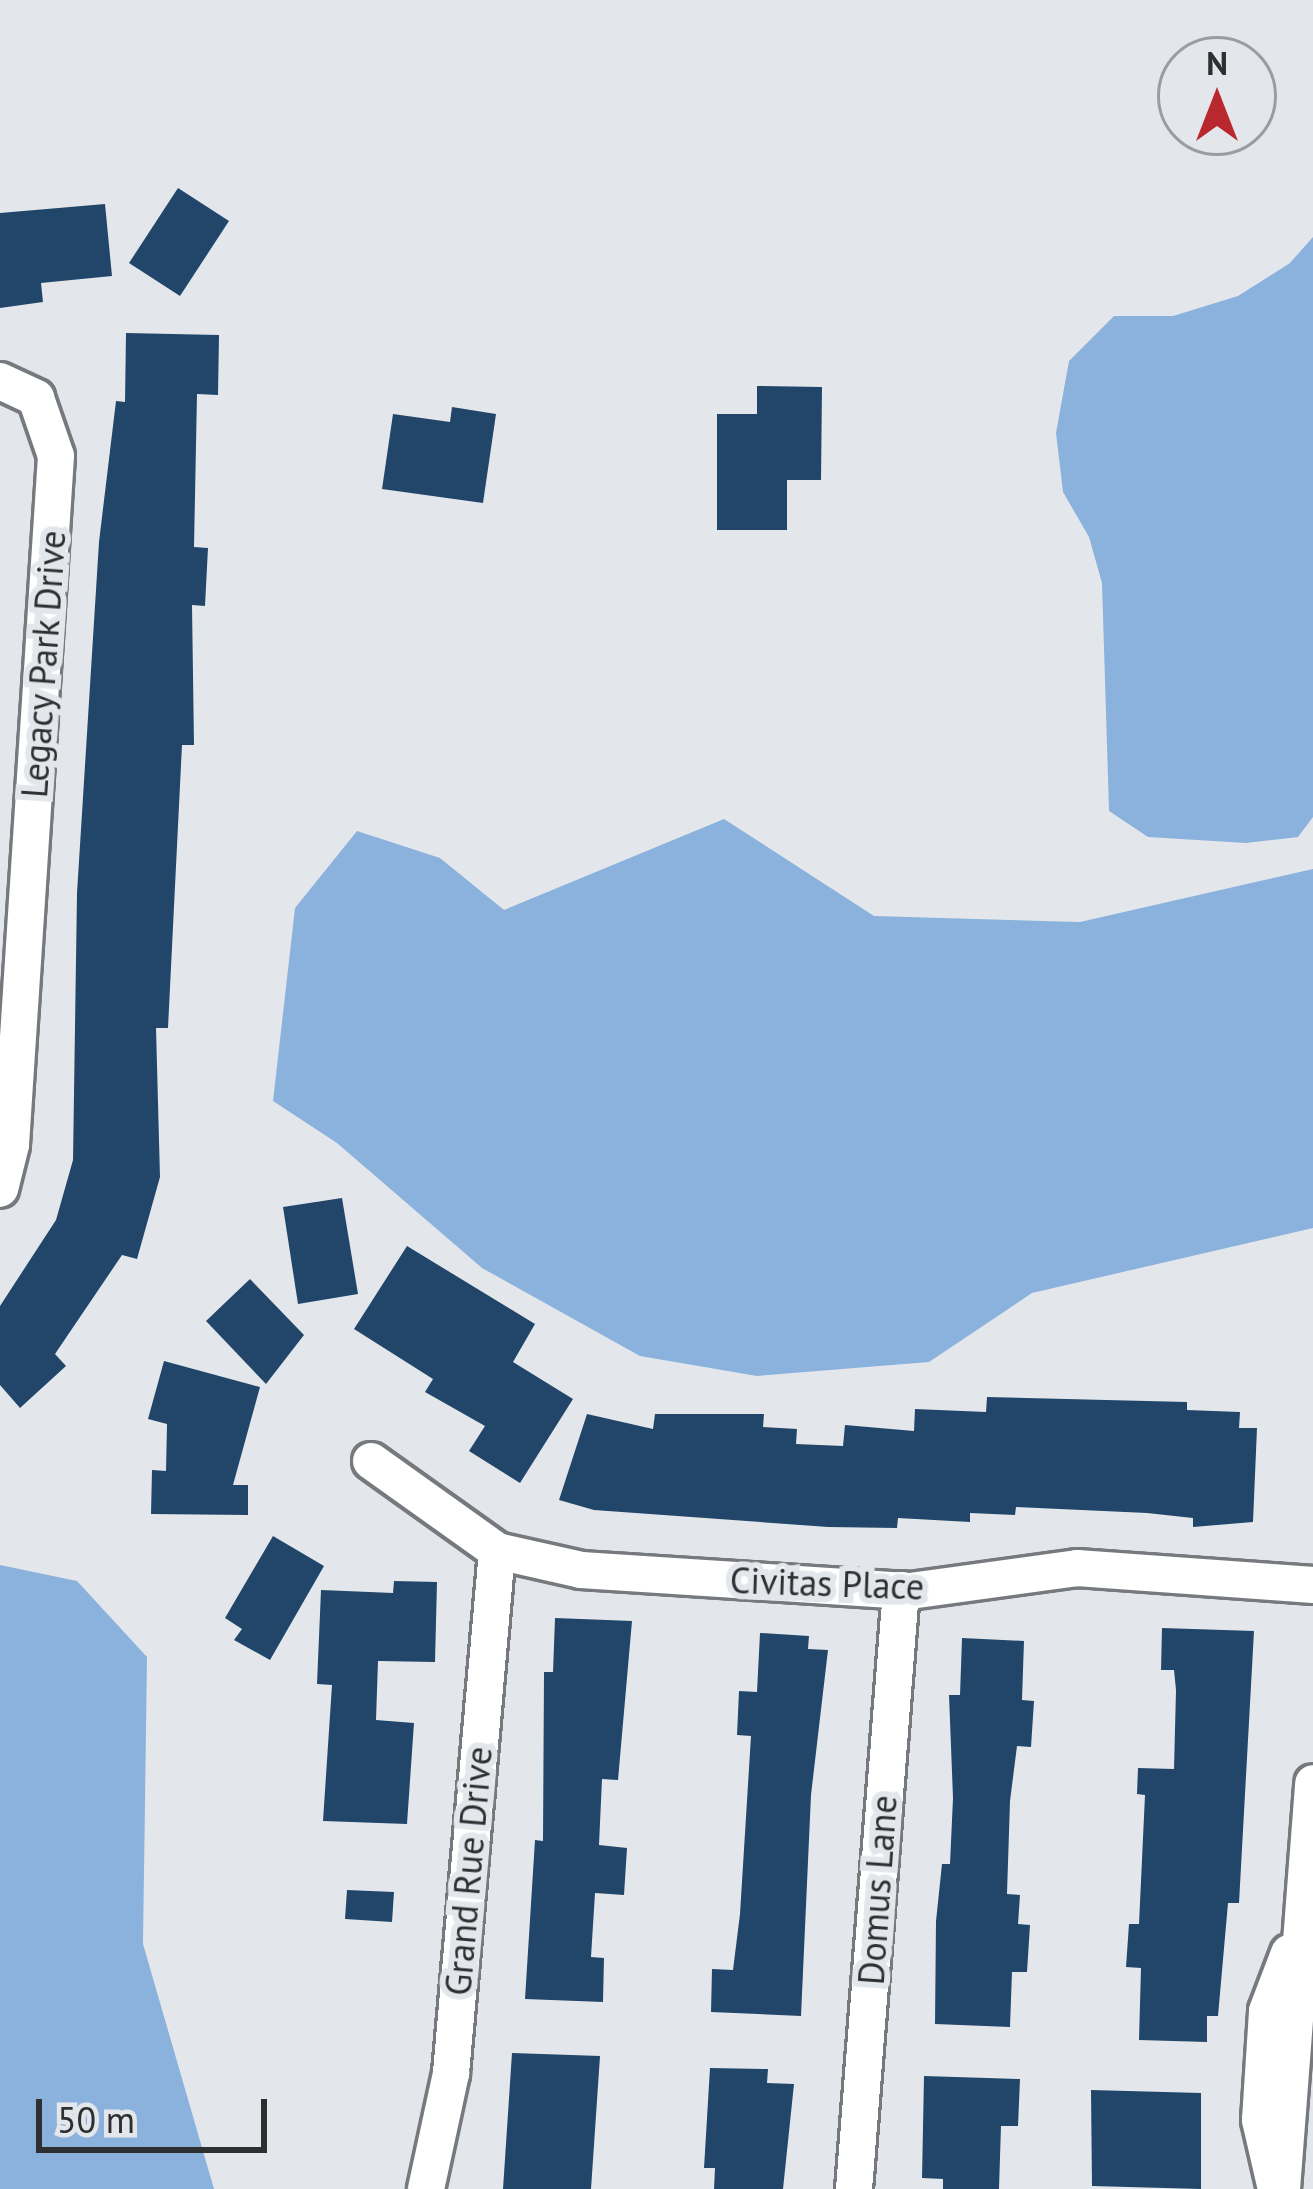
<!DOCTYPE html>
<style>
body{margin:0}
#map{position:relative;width:1313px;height:2189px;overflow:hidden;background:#e3e7eb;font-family:"PT Sans",sans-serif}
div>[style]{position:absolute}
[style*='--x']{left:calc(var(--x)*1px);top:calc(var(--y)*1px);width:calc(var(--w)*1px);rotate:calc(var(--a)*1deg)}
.water>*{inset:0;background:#8bb2dd}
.building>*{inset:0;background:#22466a}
.roads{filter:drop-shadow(3px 0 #76797d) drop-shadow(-3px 0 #76797d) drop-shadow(0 3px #76797d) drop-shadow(0 -3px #76797d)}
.minor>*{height:36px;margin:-18px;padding:0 18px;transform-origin:18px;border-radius:18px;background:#fff}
span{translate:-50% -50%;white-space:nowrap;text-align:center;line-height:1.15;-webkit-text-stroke:12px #e3e7eb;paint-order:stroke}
.street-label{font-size:36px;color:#2d2f30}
.north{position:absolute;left:1157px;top:36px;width:120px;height:120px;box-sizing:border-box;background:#e3e7eb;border:3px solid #9a9da0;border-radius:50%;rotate:0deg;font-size:33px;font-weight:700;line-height:48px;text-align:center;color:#2d2f30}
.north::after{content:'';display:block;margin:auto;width:42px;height:54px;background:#b9282e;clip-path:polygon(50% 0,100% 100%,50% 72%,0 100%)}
.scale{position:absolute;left:36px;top:2099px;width:231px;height:54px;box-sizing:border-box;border:6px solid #2d2f30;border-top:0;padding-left:15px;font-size:36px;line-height:42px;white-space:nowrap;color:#2d2f30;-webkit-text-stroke:9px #e3e7eb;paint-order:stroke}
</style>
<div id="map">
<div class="water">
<i style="clip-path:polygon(1313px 237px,1313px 817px,1298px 837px,1246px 843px,1148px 837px,1109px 811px,1102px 583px,1089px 537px,1063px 492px,1056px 433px,1069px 361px,1114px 316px,1173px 316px,1238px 296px,1290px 263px)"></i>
<i style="clip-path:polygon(724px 819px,874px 916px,1080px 922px,1313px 869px,1313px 1228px,1032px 1293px,929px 1362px,757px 1376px,640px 1356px,482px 1268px,337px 1143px,273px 1101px,295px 908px,357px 831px,440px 858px,504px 910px)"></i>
<i style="clip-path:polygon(0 1565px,77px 1581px,147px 1657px,143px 1944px,214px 2189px,0 2189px)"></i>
</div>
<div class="building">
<i style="clip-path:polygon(178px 188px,229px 221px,180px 296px,129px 263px)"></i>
<i style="clip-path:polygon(105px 204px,112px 276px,41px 283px,43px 302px,0 308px,0 213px)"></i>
<i style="clip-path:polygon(126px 333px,219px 335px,218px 395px,197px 394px,194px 547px,208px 548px,205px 606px,192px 605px,194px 745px,182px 745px,168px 1028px,156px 1028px,160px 1177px,137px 1259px,122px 1255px,55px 1354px,66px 1366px,20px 1408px,0 1385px,0 1306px,56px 1220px,73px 1160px,77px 893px,99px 542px,116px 401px,125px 402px)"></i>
<i style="clip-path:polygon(757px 386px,822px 387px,821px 480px,787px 480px,787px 530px,717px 530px,717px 414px,757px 414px)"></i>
<i style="clip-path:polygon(452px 407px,496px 414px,483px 503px,382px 489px,393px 414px,450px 422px)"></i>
<i style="clip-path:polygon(342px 1198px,358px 1294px,298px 1304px,283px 1207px)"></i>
<i style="clip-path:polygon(407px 1246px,535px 1324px,513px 1362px,573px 1399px,520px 1483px,469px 1451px,485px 1426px,425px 1392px,433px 1379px,354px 1329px)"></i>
<i style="clip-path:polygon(250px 1279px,304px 1335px,266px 1384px,206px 1321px)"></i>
<i style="clip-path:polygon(164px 1361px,260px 1387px,233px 1485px,248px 1485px,248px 1515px,151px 1514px,152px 1470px,166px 1471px,167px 1424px,148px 1419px)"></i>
<i style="clip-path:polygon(987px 1397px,1187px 1402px,1187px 1410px,1240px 1412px,1239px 1428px,1257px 1428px,1253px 1522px,1193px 1527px,1193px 1518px,1147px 1513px,1016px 1507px,1015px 1515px,970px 1513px,970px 1522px,898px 1518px,897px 1528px,828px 1527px,594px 1510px,559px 1500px,587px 1414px,653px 1429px,655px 1414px,764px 1414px,763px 1427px,797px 1429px,796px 1444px,843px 1446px,845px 1425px,914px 1431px,915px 1409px,986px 1412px)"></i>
<i style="clip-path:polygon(273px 1536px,324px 1566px,270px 1660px,234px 1640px,242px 1629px,225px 1618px)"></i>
<i style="clip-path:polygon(394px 1581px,437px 1582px,435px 1662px,378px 1661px,376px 1720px,414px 1723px,407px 1824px,323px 1821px,332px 1685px,317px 1684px,321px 1590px,393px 1593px)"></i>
<i style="clip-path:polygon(555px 1618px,632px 1621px,618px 1780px,602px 1779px,599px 1845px,627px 1848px,624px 1895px,595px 1893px,591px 1957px,604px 1958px,603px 2002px,525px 1999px,535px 1840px,543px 1841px,544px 1672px,553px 1672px)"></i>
<i style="clip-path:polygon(1162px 1628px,1254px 1631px,1239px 1903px,1228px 1903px,1218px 2016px,1207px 2016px,1207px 2042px,1139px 2040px,1141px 1968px,1126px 1967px,1129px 1924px,1139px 1924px,1145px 1795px,1137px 1794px,1138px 1768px,1174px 1769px,1176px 1690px,1174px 1670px,1161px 1670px)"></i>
<i style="clip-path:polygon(760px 1633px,809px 1636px,808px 1649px,828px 1650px,811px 1795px,801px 2016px,711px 2012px,712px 1969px,733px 1970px,740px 1914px,751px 1736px,737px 1735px,739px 1691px,757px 1692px)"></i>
<i style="clip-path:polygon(962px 1638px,1024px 1641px,1022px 1700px,1034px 1701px,1031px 1747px,1017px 1746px,1010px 1801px,1007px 1894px,1020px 1895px,1018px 1924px,1030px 1925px,1027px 1972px,1012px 1972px,1010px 2027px,935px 2024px,936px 1921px,942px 1864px,950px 1864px,953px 1798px,949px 1695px,960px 1695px)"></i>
<i style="clip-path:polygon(347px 1890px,394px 1892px,392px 1922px,345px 1919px)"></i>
<i style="clip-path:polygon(512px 2053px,600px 2056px,591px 2189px,503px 2189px)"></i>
<i style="clip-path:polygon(710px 2068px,768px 2069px,767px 2083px,794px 2084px,783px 2189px,714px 2189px,715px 2168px,704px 2168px)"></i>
<i style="clip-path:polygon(924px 2076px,1020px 2079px,1018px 2126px,1001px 2126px,999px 2189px,943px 2189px,943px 2179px,922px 2178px)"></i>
<i style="clip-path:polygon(1091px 2090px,1201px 2093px,1201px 2189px,1092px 2186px)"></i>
</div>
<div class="roads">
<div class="minor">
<i style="--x:0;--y:381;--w:40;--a:25"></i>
<i style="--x:36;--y:398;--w:61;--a:71"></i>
<i style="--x:56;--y:456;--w:690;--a:93.74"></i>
<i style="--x:11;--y:1145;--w:45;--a:104"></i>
<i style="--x:371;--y:1461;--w:155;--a:35.5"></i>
<i style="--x:497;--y:1551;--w:86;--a:12.7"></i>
<i style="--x:581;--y:1570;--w:330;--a:3.7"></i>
<i style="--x:910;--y:1591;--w:169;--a:-7.8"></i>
<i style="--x:1077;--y:1568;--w:237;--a:4.1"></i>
<i style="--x:1275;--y:2185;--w:67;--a:-103"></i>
<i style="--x:1260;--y:2120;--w:109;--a:-86.3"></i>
<i style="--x:1267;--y:2011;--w:62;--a:-69.2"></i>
<i style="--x:426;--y:2189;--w:119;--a:-77.8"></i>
<i style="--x:451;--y:2073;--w:524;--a:-84.96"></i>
<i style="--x:854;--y:2189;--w:601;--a:-85.51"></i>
<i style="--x:1282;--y:2189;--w:407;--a:-85.6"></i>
</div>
</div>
<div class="street-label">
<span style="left:43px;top:664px;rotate:-86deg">Legacy Park Drive</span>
<span style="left:827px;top:1583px;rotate:2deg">Civitas Place</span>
<span style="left:468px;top:1871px;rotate:-85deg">Grand Rue Drive</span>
<span style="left:877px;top:1890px;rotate:-86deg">Domus Lane</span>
</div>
<div class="north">N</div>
<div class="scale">50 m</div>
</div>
